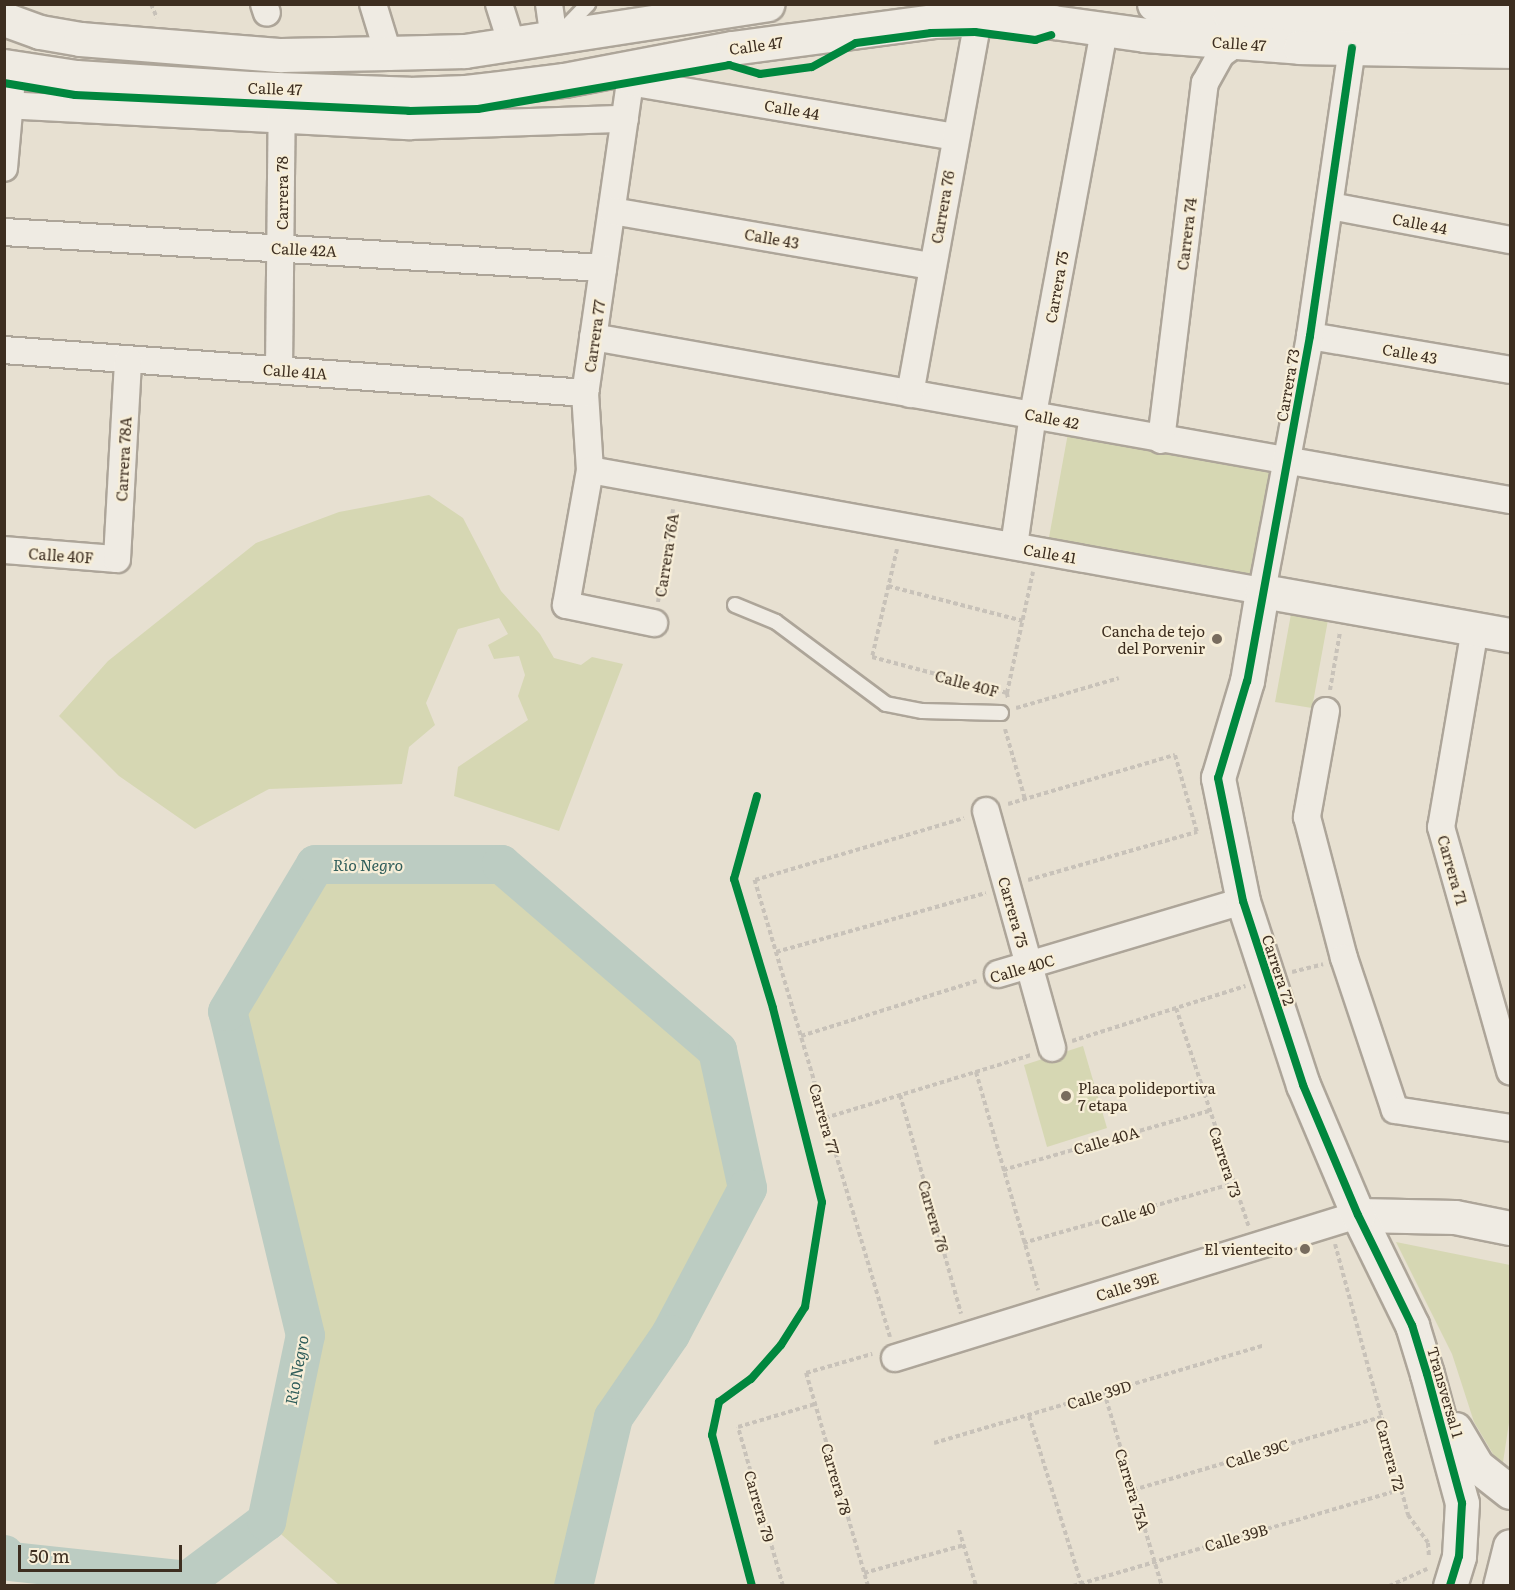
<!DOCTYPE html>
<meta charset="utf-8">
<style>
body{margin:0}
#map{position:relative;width:1515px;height:1590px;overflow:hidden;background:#e7e0d1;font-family:Literata,serif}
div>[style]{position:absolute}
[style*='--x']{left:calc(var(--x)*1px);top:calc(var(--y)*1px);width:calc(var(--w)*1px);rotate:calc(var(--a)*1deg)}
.green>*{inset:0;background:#d6d7b3}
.river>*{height:39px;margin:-19.5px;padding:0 19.5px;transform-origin:19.5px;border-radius:19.5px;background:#bcccc2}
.path>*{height:4px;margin-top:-2px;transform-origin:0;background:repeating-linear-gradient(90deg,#c8c2b9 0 4.5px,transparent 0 7.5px)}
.roads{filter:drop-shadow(2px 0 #ada599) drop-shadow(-2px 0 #ada599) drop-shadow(0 2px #ada599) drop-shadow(0 -2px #ada599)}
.lane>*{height:14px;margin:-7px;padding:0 7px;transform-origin:7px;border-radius:7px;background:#efebe3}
.street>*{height:26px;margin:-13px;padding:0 13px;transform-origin:13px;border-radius:13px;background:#efebe3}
.secondary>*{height:33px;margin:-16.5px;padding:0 16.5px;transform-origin:16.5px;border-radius:16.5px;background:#efebe3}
.cycleway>*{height:8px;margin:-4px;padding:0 4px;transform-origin:4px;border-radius:4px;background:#00873e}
.dots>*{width:16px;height:16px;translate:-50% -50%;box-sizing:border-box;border:3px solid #f7eed8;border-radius:50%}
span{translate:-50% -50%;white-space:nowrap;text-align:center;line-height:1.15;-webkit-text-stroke:4.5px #f7eed8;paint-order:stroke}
.street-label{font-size:15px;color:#3d2e20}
.poi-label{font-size:15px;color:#3d2e20}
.right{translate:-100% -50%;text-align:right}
.left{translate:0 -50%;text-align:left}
.water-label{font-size:16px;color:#2f5d5a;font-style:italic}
.frame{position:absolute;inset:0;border:6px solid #3d2e20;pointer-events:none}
.scale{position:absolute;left:18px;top:1545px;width:164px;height:27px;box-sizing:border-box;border:3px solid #3d2e20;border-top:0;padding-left:8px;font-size:18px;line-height:21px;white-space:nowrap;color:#3d2e20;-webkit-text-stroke:4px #f7eed8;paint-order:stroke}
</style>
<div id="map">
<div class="green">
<i style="clip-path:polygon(1068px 433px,1270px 469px,1250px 579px,1048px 543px)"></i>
<i style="clip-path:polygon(429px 495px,463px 518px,501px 591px,540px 634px,554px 658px,581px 665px,592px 657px,623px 664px,559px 831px,454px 796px,458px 767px,528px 720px,518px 696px,525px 675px,519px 656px,494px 659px,488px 645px,508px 634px,499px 618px,458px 629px,426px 703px,435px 725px,409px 747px,402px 784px,269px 789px,195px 829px,119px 776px,59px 716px,108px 661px,256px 543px,339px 512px)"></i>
<i style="clip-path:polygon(1291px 614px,1328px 620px,1312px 708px,1275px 702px)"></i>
<i style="clip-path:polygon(315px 864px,501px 864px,717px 1050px,747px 1188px,670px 1334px,613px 1417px,573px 1585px,339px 1585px,266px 1521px,305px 1335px,227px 1011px)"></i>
<i style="clip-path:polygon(1083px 1046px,1107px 1128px,1047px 1147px,1024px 1065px)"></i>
<i style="clip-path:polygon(1396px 1242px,1510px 1265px,1510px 1416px,1502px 1469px,1474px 1422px,1452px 1354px)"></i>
</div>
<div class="river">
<i style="--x:4;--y:1554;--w:9;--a:49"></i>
<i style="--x:10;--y:1561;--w:178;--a:6.1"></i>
<i style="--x:187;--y:1580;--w:99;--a:-36.8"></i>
<i style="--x:266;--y:1521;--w:190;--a:-78.2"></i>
<i style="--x:305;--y:1335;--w:333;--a:-103.5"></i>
<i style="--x:227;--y:1011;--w:171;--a:-59.1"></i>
<i style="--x:315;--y:864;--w:186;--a:0"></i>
<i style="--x:501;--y:864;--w:285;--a:40.7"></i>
<i style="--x:717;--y:1050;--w:141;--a:77.7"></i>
<i style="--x:747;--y:1188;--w:165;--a:117.8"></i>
<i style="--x:670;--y:1334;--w:101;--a:124.5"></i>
<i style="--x:613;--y:1417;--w:174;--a:103.3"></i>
</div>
<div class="path">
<i style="--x:151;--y:4;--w:15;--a:67"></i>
<i style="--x:897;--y:549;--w:111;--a:103"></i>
<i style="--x:872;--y:657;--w:140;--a:14.9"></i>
<i style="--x:1007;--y:693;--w:6;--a:81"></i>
<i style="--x:888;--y:586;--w:139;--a:14.5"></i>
<i style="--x:658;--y:602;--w:94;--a:-80.8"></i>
<i style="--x:1330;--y:690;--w:59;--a:-80.2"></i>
<i style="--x:1007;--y:693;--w:124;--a:-77.9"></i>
<i style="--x:1016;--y:708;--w:107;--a:-16.2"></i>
<i style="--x:1005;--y:729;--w:73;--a:74.1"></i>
<i style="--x:1008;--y:804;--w:174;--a:-16.4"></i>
<i style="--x:1175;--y:755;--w:80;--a:74.1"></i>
<i style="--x:1028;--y:880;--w:176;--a:-15.9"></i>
<i style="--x:776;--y:952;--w:218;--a:-15.7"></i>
<i style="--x:1292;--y:972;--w:32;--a:-14"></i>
<i style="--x:1176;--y:1008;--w:231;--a:71.6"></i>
<i style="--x:801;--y:1036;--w:184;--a:-17.4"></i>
<i style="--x:1072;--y:1041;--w:182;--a:-17.6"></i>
<i style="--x:976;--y:1072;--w:227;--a:74.1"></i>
<i style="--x:900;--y:1095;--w:227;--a:74.4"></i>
<i style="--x:825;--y:1118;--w:215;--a:-17"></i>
<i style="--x:1003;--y:1170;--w:214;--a:-16"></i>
<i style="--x:1023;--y:1243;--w:217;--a:-15.8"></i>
<i style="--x:1335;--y:1244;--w:281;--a:74.9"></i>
<i style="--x:1408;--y:1515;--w:34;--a:54"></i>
<i style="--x:1428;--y:1543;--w:13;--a:86"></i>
<i style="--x:890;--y:1337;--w:477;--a:-106.5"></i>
<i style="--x:755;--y:880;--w:218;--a:-16.5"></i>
<i style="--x:1104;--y:1392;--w:202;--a:73.4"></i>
<i style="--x:1029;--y:1416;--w:175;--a:72.7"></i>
<i style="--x:934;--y:1443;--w:344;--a:-16.5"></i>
<i style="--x:1133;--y:1490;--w:259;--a:-16.4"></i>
<i style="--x:959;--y:1530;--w:59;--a:73.1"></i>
<i style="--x:864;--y:1573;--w:104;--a:-15.6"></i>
<i style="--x:783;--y:1586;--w:165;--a:-105.8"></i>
<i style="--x:738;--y:1427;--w:80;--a:-16.6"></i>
<i style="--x:868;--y:1586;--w:222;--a:-106.2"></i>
<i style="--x:806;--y:1373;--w:69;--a:-16.1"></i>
<i style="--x:1073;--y:1586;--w:341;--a:-16.4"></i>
<i style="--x:1389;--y:1586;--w:42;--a:-24.1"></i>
</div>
<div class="roads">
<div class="lane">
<i style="--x:564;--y:29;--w:35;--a:-46"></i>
<i style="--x:735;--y:605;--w:44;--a:22.5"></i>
<i style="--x:776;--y:622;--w:137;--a:36.7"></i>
<i style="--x:886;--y:704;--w:37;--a:11"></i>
<i style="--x:922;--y:711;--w:79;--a:1.5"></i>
</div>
<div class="street">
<i style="--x:264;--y:4;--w:9;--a:72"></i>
<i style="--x:373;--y:4;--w:51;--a:73"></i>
<i style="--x:499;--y:4;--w:43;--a:72.4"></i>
<i style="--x:549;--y:4;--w:34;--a:82"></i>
<i style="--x:627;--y:66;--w:16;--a:79"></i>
<i style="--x:630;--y:82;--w:314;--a:98.2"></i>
<i style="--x:585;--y:393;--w:77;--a:86.3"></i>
<i style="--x:590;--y:470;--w:137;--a:100.1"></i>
<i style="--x:566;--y:605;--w:90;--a:11.6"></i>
<i style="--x:630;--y:82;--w:329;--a:9.6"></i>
<i style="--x:4;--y:105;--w:406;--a:3"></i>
<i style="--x:409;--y:126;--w:216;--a:-1.9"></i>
<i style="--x:4;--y:168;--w:101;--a:-84.9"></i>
<i style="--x:1330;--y:206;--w:183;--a:10.7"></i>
<i style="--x:612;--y:211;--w:325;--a:9.8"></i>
<i style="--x:4;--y:232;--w:600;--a:3.44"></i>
<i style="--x:1310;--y:336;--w:203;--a:9.6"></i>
<i style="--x:593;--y:337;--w:931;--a:10.08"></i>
<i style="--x:4;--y:350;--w:583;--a:4.23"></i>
<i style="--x:279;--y:369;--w:266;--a:-89.4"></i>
<i style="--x:910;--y:394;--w:380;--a:-79.7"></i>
<i style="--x:1161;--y:440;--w:360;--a:-83"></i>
<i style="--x:1205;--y:83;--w:33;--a:-61"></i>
<i style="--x:1221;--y:54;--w:21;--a:-35"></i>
<i style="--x:590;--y:470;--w:683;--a:10.21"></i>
<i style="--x:1262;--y:591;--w:259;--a:-79.3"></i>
<i style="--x:1310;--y:336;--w:291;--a:-81.7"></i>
<i style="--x:1014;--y:546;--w:133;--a:-81.8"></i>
<i style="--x:1033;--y:414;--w:391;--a:-79.5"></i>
<i style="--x:4;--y:550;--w:113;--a:4.6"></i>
<i style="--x:117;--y:559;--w:199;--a:-86.8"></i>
<i style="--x:1475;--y:629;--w:201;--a:99.7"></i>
<i style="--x:1441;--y:827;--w:254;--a:74.2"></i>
<i style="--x:1326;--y:711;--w:108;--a:100.2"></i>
<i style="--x:1307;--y:817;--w:146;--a:75.3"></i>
<i style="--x:1344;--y:958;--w:160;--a:71.5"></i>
<i style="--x:1395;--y:1110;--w:116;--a:8.9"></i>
<i style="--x:986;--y:811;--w:246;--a:74.4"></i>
<i style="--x:998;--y:974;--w:256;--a:-16.6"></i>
<i style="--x:895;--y:1358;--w:485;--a:-17.2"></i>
</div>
<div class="secondary">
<i style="--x:1154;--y:4;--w:77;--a:8.2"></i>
<i style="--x:1230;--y:15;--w:280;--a:1.2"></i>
<i style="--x:4;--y:19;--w:38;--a:20"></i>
<i style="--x:40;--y:32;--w:41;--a:9.9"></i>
<i style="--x:80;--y:39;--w:202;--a:4.6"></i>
<i style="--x:281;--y:55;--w:107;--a:-1.1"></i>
<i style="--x:388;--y:53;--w:77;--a:-1.5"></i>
<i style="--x:465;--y:51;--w:306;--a:-8.8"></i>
<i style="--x:4;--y:66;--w:73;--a:8.7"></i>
<i style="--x:76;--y:77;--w:173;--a:3.6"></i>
<i style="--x:249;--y:88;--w:160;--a:2.1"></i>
<i style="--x:409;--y:94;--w:57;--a:-2"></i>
<i style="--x:466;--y:92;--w:99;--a:-7"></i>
<i style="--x:564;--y:80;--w:171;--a:-10.8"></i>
<i style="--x:732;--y:48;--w:205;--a:-7.6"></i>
<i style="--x:935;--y:21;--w:51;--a:-2.2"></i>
<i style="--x:986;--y:19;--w:67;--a:2.6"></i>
<i style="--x:1053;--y:22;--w:93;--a:8"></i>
<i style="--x:1145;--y:35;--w:155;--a:4.4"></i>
<i style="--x:1300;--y:47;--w:210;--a:1.1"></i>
<i style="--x:1358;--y:1215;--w:97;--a:1.2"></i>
<i style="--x:1455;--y:1217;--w:56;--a:11.3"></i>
<i style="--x:1455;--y:1429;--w:43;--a:59.3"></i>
<i style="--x:1477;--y:1466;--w:42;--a:38.2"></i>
<i style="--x:1450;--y:1586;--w:31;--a:-73"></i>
<i style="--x:1459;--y:1556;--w:53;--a:-86.8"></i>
<i style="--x:1462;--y:1503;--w:134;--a:-105.2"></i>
<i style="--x:1427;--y:1374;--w:51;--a:-107"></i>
<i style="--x:1412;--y:1325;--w:123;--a:-116.1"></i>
<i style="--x:1358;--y:1215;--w:141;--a:-112.9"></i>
<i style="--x:1303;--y:1085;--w:194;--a:-108.1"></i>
<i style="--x:1243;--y:901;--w:126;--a:-101.5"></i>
<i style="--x:1218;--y:778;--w:101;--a:-73.4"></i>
<i style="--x:1247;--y:681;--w:91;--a:-80.5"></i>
<i style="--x:1262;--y:591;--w:252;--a:10.1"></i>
<i style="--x:1500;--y:1586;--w:41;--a:-76"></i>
</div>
</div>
<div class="cycleway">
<i style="--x:1352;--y:48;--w:291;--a:98.3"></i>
<i style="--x:1310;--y:336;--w:351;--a:100.3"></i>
<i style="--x:1247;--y:681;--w:101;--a:106.6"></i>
<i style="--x:1218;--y:778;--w:126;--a:78.5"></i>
<i style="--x:1243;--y:901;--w:194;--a:71.9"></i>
<i style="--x:1303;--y:1085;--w:141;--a:67.1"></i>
<i style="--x:1358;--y:1215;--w:123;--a:63.9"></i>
<i style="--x:1412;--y:1325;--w:51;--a:73"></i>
<i style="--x:1427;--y:1374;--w:134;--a:74.8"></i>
<i style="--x:1462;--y:1503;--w:53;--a:93.2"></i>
<i style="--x:1459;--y:1556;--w:31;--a:107"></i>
<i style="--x:4;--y:83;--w:72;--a:9.6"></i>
<i style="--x:75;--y:95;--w:334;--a:2.7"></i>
<i style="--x:409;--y:111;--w:69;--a:-1.7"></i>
<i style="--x:478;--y:109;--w:255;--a:-9.9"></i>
<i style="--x:729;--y:65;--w:32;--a:16"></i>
<i style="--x:760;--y:74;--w:52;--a:-7.7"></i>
<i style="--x:812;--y:67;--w:50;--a:-28.6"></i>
<i style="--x:856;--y:43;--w:76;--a:-7.6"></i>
<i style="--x:931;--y:33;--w:44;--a:-1.3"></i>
<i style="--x:975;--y:32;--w:61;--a:7.6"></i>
<i style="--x:1035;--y:40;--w:17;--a:-17"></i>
<i style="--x:752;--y:1586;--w:156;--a:-104.8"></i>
<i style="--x:712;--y:1435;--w:34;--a:-78"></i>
<i style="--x:719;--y:1402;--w:39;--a:-36"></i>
<i style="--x:751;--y:1379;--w:45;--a:-48.6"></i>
<i style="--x:781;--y:1345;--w:45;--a:-57.7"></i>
<i style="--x:805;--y:1307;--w:106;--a:-80.8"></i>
<i style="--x:822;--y:1202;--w:200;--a:-104.2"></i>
<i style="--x:773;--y:1008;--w:135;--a:-106.8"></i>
<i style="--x:734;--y:879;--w:86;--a:-74.5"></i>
</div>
<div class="dots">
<i style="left:1217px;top:639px;background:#786c5e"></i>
<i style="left:1066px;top:1096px;background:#786c5e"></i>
<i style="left:1305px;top:1249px;background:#786c5e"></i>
</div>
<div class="street-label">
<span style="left:1239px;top:43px;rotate:4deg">Calle 47</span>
<span style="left:756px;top:45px;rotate:-8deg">Calle 47</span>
<span style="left:275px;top:88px;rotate:2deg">Calle 47</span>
<span style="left:792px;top:109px;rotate:10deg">Calle 44</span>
<span style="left:282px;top:193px;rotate:-90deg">Carrera 78</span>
<span style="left:942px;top:207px;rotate:-80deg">Carrera 76</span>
<span style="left:1420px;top:223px;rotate:11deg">Calle 44</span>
<span style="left:1186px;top:234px;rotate:-83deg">Carrera 74</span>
<span style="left:772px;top:238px;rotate:10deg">Calle 43</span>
<span style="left:304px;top:249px;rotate:3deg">Calle 42A</span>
<span style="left:1056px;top:287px;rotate:-80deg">Carrera 75</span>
<span style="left:594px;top:336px;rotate:-82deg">Carrera 77</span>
<span style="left:1410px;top:353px;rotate:10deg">Calle 43</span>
<span style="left:295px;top:371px;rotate:4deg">Calle 41A</span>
<span style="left:1287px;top:385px;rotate:-80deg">Carrera 73</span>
<span style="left:1052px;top:418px;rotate:11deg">Calle 42</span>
<span style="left:123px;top:459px;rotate:-87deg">Carrera 78A</span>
<span style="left:1050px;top:553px;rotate:10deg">Calle 41</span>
<span style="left:61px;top:555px;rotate:4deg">Calle 40F</span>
<span style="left:666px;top:555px;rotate:-81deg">Carrera 76A</span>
<span style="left:967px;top:683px;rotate:15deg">Calle 40F</span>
<span style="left:1453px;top:870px;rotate:74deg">Carrera 71</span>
<span style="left:1014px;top:912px;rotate:74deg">Carrera 75</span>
<span style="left:1022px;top:968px;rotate:-16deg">Calle 40C</span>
<span style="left:1279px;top:970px;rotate:72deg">Carrera 72</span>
<span style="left:825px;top:1119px;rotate:74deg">Carrera 77</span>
<span style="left:1106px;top:1140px;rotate:-16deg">Calle 40A</span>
<span style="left:1226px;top:1162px;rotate:72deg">Carrera 73</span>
<span style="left:1128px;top:1214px;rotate:-16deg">Calle 40</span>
<span style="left:934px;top:1216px;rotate:74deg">Carrera 76</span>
<span style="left:1127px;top:1286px;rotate:-17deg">Calle 39E</span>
<span style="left:1446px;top:1392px;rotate:74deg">Transversal 1</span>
<span style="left:1099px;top:1394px;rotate:-17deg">Calle 39D</span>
<span style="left:1257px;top:1453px;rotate:-17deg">Calle 39C</span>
<span style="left:1391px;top:1455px;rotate:75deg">Carrera 72</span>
<span style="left:837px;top:1479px;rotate:74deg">Carrera 78</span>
<span style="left:1133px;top:1489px;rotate:73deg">Carrera 75A</span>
<span style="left:760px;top:1506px;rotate:74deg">Carrera 79</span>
<span style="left:1236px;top:1537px;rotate:-16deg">Calle 39B</span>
</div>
<div class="poi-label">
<span class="right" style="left:1205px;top:639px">Cancha de tejo<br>del Porvenir</span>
<span class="left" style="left:1078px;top:1096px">Placa polideportiva<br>7 etapa</span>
<span class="right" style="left:1293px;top:1249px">El vientecito</span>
</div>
<div class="water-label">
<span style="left:368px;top:864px">Río Negro</span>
<span style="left:296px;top:1370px;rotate:-80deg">Río Negro</span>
</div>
<div class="frame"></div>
<div class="scale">50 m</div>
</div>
